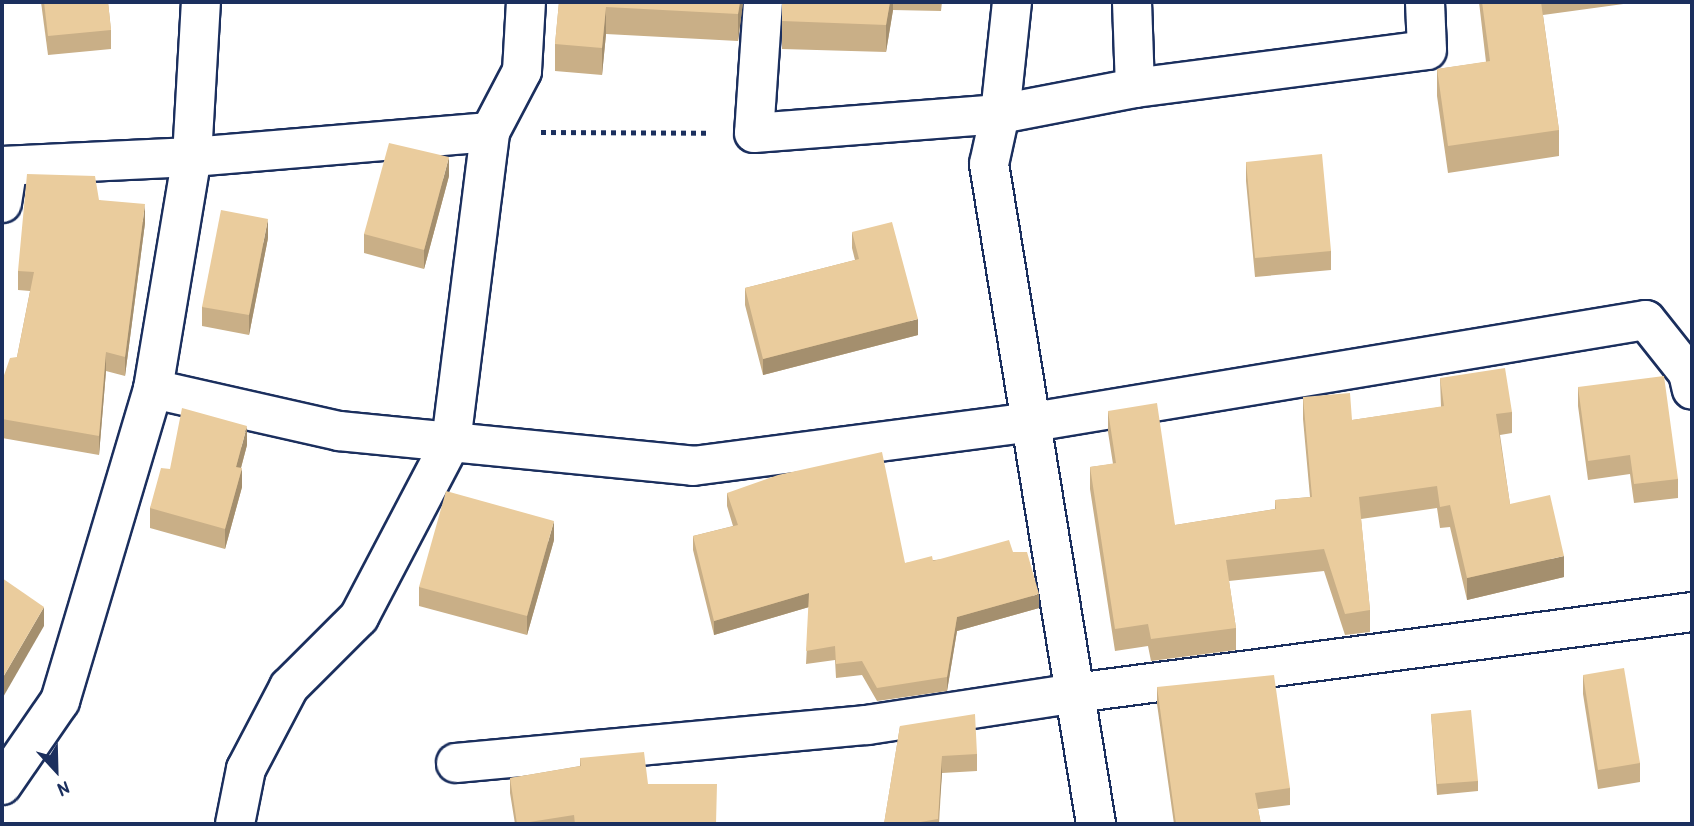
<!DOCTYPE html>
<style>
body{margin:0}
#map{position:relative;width:1694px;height:826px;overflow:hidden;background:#fff;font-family:"Patrick Hand",sans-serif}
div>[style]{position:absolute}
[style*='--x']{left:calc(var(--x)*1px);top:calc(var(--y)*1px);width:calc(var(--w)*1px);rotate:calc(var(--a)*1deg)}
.path>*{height:4.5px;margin-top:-2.25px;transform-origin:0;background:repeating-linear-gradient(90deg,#1b2f5e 0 5px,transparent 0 10px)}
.roads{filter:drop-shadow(2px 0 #1b2f5e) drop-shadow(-2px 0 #1b2f5e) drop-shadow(0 2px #1b2f5e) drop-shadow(0 -2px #1b2f5e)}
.minor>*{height:38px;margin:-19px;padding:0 19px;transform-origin:19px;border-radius:19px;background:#fff}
.wall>*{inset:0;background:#c9af87}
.shaded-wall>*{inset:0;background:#a48f6e}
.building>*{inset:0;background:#eacc9d}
span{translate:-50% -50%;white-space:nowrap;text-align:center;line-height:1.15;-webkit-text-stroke:5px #fff;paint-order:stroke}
.frame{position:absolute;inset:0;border:4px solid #1b2f5e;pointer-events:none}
.north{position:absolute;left:21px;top:735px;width:70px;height:70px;-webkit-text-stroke:5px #fff;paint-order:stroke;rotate:158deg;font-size:19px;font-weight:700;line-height:28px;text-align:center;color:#1b2f5e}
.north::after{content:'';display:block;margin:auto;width:24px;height:32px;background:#1b2f5e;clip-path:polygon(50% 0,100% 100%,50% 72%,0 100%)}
</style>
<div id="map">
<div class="path">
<i style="--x:541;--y:132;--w:166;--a:0.3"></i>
</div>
<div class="roads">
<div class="minor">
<i style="--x:763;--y:2;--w:131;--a:93.9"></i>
<i style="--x:754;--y:133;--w:247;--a:-4.4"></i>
<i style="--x:1000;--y:114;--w:137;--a:-10.9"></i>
<i style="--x:1135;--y:88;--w:294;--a:-7.4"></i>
<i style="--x:1427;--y:50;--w:48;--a:-92.4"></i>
<i style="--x:1012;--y:2;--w:113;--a:96.1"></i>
<i style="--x:1000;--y:114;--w:51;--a:102.4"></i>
<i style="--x:989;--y:164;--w:669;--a:80.79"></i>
<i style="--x:1132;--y:2;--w:86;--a:88"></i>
<i style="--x:2;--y:166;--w:190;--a:-2.7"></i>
<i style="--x:192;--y:157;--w:299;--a:-4.8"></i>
<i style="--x:2;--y:203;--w:37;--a:-81"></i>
<i style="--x:153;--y:389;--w:191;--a:12.7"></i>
<i style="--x:339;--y:431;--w:356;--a:5.6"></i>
<i style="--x:693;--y:466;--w:343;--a:-7.4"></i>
<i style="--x:1033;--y:422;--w:621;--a:-9.45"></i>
<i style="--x:1646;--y:320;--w:68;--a:51.6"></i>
<i style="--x:1688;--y:373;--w:17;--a:77"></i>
<i style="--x:456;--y:763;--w:413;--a:-5.3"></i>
<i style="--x:867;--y:725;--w:210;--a:-8.7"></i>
<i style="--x:1075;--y:693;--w:622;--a:-7.48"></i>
<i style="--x:2;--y:785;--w:102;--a:-55.4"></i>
<i style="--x:60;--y:701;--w:326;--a:-73.4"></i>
<i style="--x:153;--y:389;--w:235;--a:-80.5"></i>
<i style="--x:192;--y:157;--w:155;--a:-86.7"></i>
<i style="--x:235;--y:824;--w:56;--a:-78.7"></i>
<i style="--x:246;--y:769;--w:93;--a:-62.3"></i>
<i style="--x:289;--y:687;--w:99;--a:-45"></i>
<i style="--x:359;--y:617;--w:198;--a:-62.3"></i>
<i style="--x:451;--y:442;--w:312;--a:-82.8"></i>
<i style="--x:490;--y:132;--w:69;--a:-62.3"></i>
<i style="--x:522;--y:71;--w:69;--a:-86.7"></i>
</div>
</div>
<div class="wall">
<i style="clip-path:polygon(41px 2px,108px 2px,111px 30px,111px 49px,48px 55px)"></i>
<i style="clip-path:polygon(559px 2px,743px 2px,738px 41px,606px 34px,602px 75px,555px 71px,555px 44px)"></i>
<i style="clip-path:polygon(782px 2px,942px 2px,941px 11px,893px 10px,886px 52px,782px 49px)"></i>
<i style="clip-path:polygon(1479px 2px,1638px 2px,1543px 15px,1559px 130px,1559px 156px,1448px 173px,1437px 96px,1437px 69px,1486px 62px)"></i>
<i style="clip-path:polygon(1246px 162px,1331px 251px,1331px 270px,1255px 277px,1246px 181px)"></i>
<i style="clip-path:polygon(449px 176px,424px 269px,364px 253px,364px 234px)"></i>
<i style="clip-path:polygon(99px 200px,145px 223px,125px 376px,106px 371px,99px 455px,2px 438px,2px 381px,17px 357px,30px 291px,18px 290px,18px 271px)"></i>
<i style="clip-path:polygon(852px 232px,918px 335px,763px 375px,745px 305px,745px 288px,855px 260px,852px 248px)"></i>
<i style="clip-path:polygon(268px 238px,249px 335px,202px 326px,202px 307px)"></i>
<i style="clip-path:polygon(1440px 378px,1512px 412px,1512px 433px,1500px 435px,1510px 504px,1564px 577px,1467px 600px,1450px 527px,1440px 528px,1437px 508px,1361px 519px,1370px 610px,1370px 632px,1345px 635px,1324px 571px,1229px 581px,1236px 628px,1236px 650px,1151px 661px,1148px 646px,1115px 651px,1090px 489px,1090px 467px,1113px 464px,1108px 432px,1108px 411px,1175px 525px,1275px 509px,1275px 500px,1310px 497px,1303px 419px,1303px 397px,1352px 420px,1441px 407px)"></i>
<i style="clip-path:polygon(1578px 387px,1678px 479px,1678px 498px,1634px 503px,1630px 474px,1588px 480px,1578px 406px)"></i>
<i style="clip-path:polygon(247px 445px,241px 468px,242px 487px,225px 549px,150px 528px,150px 508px,170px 469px)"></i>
<i style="clip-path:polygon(727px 493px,905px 563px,1013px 552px,1039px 608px,957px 631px,947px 691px,877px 701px,862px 675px,836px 678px,835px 660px,806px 664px,809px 607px,714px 635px,693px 550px,693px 536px,733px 526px,727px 506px)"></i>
<i style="clip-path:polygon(554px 540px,527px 635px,419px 606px,419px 587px)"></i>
<i style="clip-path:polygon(1583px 675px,1640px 763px,1640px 782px,1598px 789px,1583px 694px)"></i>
<i style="clip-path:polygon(1157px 687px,1290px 788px,1290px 805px,1258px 809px,1261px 824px,1174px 824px,1157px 704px)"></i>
<i style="clip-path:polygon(1431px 714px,1478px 781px,1478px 791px,1437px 795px)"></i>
<i style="clip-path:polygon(900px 726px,977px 754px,977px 771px,942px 773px,939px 824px,884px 824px)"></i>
<i style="clip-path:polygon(580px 758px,648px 784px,716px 824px,515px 824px,510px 793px,510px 778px,580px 766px)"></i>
</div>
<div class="shaded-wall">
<i style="clip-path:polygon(740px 2px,743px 2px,738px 41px,738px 14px)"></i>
<i style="clip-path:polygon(890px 2px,893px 2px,893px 10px,886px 52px,886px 25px)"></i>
<i style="clip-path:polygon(606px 7px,606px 34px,602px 75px,602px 48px)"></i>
<i style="clip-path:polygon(449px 157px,449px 176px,424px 269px,424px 250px)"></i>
<i style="clip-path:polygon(145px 204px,145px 223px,125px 376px,125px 357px)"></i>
<i style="clip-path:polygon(268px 219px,268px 238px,249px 335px,249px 315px)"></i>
<i style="clip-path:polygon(918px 319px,918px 335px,763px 375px,763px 359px)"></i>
<i style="clip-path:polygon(106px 352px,106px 371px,99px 455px,99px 436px)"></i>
<i style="clip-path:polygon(247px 426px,247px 445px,236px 486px,236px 467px)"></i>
<i style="clip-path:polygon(242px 468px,242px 487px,225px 549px,225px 529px)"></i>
<i style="clip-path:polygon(554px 521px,554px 540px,527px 635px,527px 616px)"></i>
<i style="clip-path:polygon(1564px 556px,1564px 577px,1467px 600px,1467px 578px)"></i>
<i style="clip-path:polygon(809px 593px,809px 607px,714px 635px,714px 621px)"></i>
<i style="clip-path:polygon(1039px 594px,1039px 608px,957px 631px,947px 691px,947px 677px,957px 617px)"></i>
<i style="clip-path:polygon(44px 607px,44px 626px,2px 699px,2px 679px)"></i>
<i style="clip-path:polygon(942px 756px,942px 773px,938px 824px)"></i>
</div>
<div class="building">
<i style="clip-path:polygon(44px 2px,108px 2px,111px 30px,48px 36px)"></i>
<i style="clip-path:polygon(559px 2px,740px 2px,738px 14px,606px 7px,602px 48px,555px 44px)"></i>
<i style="clip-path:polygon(782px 2px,890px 2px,886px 25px,782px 21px)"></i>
<i style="clip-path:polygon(1482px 2px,1541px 2px,1559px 130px,1448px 146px,1437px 69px,1490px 61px)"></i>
<i style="clip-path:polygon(389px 143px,449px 157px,424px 250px,364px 234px)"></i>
<i style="clip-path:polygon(1322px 154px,1331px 251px,1255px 258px,1246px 162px)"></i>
<i style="clip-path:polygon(27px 174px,95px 176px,99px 200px,145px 204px,125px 357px,106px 352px,99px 436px,2px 419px,2px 381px,10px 358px,17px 357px,34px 272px,18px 271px)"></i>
<i style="clip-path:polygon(221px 210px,268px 219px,249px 315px,202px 307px)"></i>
<i style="clip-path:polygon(892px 222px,918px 319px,763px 359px,745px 288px,859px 259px,852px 232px)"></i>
<i style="clip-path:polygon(1505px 368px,1512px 412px,1496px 414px,1510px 504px,1550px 495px,1564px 556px,1467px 578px,1450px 505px,1440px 507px,1437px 486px,1359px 497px,1370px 610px,1345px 614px,1324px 549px,1226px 560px,1236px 628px,1151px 639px,1148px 624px,1115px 629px,1090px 467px,1116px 463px,1108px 411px,1157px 403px,1175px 525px,1276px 509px,1275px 500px,1312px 497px,1303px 397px,1350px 393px,1352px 420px,1444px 406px,1440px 378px)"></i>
<i style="clip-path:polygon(1664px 376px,1678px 479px,1634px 484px,1630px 455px,1588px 461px,1578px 387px)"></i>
<i style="clip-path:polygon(182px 408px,247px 426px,236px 467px,242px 468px,225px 529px,150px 508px,161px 468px,170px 469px)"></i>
<i style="clip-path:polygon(882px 452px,905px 563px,932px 556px,933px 561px,1009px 540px,1013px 552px,1027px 552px,1039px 594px,957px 617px,947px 677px,877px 688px,862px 661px,836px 664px,835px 646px,806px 651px,809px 593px,714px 621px,693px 536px,738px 525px,727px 493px,778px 475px)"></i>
<i style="clip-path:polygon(446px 491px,554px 521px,527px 616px,419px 587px)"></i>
<i style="clip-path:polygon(2px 578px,44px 607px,2px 679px)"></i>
<i style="clip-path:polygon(1624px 668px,1640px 763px,1598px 770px,1583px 675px)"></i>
<i style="clip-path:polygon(1274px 675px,1290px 788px,1255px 793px,1261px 824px,1176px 824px,1157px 687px)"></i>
<i style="clip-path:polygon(1471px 710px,1478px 781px,1437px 784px,1431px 714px)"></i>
<i style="clip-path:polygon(975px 714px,977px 754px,942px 756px,938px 819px,909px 824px,884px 824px,900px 726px)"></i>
<i style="clip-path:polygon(644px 752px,648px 784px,717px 784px,716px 824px,575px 824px,574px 815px,517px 824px,510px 778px,581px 766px,580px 758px)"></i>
</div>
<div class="frame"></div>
<div class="north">N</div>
</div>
